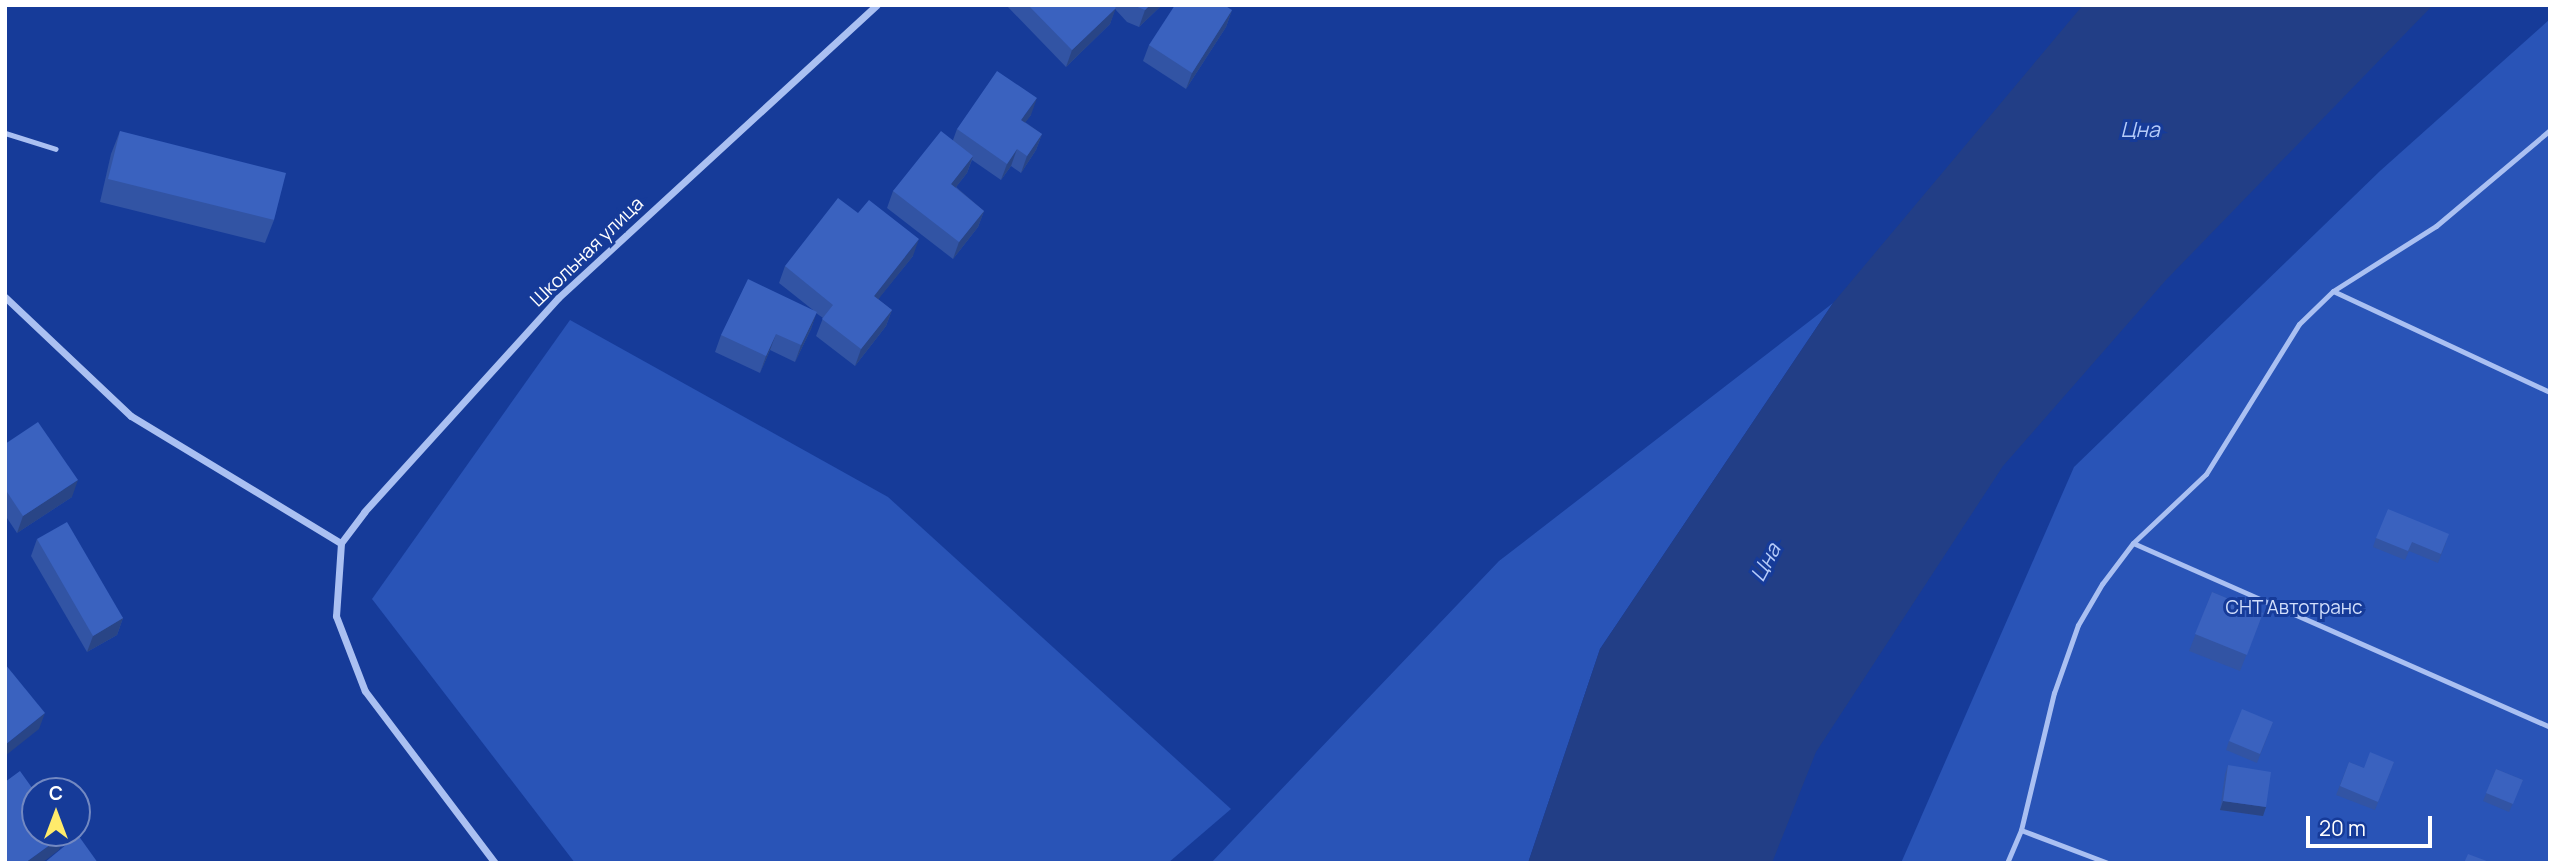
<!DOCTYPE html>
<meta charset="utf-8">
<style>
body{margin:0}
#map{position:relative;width:2555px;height:868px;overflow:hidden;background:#163b99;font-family:Manrope,sans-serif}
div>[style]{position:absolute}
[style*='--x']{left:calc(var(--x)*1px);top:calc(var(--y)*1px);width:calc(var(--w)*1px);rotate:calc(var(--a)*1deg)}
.green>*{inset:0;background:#2954b7}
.water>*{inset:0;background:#223e86}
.lane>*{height:5px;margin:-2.5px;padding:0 2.5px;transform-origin:2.5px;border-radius:2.5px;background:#aac0f2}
.street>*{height:7px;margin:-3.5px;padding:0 3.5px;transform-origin:3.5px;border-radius:3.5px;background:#aac0f2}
.wall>*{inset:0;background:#3254a4}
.shaded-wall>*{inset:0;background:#294586}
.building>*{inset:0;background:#3a62bf}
span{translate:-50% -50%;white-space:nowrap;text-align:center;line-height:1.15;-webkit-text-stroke:6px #163b99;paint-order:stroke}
.street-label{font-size:19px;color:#fff}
.park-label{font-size:19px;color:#d2dffc}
.water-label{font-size:21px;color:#b6cbf9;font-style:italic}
.frame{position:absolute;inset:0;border:7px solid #fff;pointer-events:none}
.north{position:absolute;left:21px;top:777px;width:70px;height:70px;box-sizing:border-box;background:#163b99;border:2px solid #7389c2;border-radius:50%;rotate:0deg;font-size:19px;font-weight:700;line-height:28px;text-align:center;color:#fff}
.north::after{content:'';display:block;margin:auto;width:24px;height:32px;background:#ffeb6b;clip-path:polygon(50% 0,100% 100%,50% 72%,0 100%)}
.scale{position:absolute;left:2306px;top:816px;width:126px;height:32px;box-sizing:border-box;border:4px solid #fff;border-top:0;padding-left:9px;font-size:21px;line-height:24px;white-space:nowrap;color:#fff;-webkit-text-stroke:5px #163b99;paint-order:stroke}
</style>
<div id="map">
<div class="green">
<i style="clip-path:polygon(2550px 19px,2550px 863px,1901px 863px,2074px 467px,2380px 171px)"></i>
<i style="clip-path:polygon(1833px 303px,1600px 649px,1528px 863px,1211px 863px,1499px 561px)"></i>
<i style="clip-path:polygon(570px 320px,888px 497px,1231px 809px,1168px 863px,575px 863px,372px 599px)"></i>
</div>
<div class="water">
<i style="clip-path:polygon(2083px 5px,2433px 5px,2166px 280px,2003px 466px,1816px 752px,1772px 863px,1528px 863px,1600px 649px,1833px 303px)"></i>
</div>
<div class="lane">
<i style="--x:5;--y:133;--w:53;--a:17.4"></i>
<i style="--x:2333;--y:291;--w:239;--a:25"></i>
<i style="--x:2133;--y:543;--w:456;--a:23.8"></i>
<i style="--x:2021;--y:830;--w:93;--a:20.8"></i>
<i style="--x:2007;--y:863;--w:36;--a:-67"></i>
<i style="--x:2021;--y:830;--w:141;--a:-76.5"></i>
<i style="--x:2054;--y:693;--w:72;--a:-70.6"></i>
<i style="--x:2078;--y:625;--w:48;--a:-59.7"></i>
<i style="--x:2102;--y:584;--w:51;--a:-52.9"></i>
<i style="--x:2133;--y:543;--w:100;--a:-43.4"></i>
<i style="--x:2206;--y:474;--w:176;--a:-58.2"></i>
<i style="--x:2299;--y:324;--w:47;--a:-44.1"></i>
<i style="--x:2333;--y:291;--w:122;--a:-32.3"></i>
<i style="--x:2436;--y:226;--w:149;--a:-40.1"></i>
</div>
<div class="street">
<i style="--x:5;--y:297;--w:173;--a:43.4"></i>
<i style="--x:131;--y:416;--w:245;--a:31.2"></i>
<i style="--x:341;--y:543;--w:39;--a:-53"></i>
<i style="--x:364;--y:512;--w:289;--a:-47.8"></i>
<i style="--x:558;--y:298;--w:433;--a:-42.6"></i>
<i style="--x:341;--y:543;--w:73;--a:93.9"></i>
<i style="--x:336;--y:616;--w:80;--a:68.9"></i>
<i style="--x:365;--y:691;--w:216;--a:52.9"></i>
</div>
<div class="wall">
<i style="clip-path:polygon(1006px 5px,1162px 5px,1139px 27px,1127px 22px,1115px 9px,1110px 24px,1066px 67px)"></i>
<i style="clip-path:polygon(1232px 10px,1226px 27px,1186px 89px,1143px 61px,1149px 45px)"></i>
<i style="clip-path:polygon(1031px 115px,1025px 122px,1042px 134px,1036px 150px,1021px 173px,1011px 166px,1001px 180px,972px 160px,967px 173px,956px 187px,984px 211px,978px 227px,953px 259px,887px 208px,893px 191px,953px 140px,957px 129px)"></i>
<i style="clip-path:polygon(120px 131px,274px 220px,265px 243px,100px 202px,111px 154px)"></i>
<i style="clip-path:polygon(913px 256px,878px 299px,892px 310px,886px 326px,855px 366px,816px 336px,823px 318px,816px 313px,811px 329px,795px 362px,770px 350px,760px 373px,715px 352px,721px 335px,813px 310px,779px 283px,785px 266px)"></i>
<i style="clip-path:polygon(5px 444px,72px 497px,17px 533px,5px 515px)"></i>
<i style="clip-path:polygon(2376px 538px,2446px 543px,2438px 563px,2409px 551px,2405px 560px,2373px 547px)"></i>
<i style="clip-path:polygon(37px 539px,123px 618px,117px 635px,87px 652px,31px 556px)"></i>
<i style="clip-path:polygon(2212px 592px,2263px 613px,2240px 671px,2189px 651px)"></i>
<i style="clip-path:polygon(2273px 722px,2257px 763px,2226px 750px,2229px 741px)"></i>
<i style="clip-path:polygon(2349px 762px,2364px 768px,2394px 762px,2375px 810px,2336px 795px)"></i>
<i style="clip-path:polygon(2228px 765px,2266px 807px,2263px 816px,2220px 810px,2225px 774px)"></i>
<i style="clip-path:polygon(2496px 769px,2523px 780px,2509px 812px,2483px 801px)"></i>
</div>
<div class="shaded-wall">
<i style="clip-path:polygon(1150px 5px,1162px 5px,1139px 27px,1145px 10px)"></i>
<i style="clip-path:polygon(1116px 8px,1110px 24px,1066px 67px,1072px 50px)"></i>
<i style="clip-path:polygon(1232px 10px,1226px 27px,1186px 89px,1192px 73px)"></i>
<i style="clip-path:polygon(1037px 98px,1031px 115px,1015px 136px,1021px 120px)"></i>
<i style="clip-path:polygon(1042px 134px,1036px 150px,1021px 173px,1027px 156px)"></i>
<i style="clip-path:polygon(1017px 149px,1011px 166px,1001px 180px,1007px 164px)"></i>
<i style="clip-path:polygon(973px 156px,967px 173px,945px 201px,951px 184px)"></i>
<i style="clip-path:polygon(984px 211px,978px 227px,953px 259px,959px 242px)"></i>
<i style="clip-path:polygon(919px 239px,913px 256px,868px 312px,874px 296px)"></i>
<i style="clip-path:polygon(892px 310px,886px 326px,855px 366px,861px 349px)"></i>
<i style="clip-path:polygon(817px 312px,811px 329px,795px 362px,801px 345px)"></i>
<i style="clip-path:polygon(776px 334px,770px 350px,760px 373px,766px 356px)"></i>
<i style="clip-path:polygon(78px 480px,72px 497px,17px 533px,23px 516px)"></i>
<i style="clip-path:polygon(123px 618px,117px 635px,87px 652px,93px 636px)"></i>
<i style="clip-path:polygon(45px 713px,39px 729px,5px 756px,5px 745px)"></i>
<i style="clip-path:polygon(2223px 801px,2266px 807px,2263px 816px,2220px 810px)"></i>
<i style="clip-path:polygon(65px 834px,59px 850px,42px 863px,25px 863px)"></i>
</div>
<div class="building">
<i style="clip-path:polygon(1028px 5px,1113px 5px,1116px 8px,1072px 50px)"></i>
<i style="clip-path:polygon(1133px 5px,1150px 5px,1145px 10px)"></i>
<i style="clip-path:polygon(1175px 5px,1224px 5px,1232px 10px,1192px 73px,1149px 45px)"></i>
<i style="clip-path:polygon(997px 71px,1037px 98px,1021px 120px,1042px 134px,1027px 156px,1017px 149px,1007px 164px,957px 129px)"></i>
<i style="clip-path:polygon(120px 131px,286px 173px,274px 220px,108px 179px)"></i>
<i style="clip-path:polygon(941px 131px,973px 156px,951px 184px,984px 211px,959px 242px,893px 191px)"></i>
<i style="clip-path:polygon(838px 198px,858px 213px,869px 200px,919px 239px,874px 296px,892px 310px,861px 349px,822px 319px,833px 305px,785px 266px)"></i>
<i style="clip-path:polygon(748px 279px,817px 312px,801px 345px,776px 334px,766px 356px,721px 335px)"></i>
<i style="clip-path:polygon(38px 422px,78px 480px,23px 516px,5px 489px,5px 444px)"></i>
<i style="clip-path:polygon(2388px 509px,2449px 534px,2441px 554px,2412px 542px,2408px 551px,2376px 538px)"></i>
<i style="clip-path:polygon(67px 522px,123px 618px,93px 636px,37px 539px)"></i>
<i style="clip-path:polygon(2212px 592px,2263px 613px,2247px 655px,2195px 634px)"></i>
<i style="clip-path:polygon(5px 664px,45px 713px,5px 745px)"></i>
<i style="clip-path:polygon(2242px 709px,2273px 722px,2260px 754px,2229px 741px)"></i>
<i style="clip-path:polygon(2370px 752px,2394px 762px,2378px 802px,2340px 786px,2349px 762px,2364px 768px)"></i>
<i style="clip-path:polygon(2228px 765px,2271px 772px,2266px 807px,2223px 801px)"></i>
<i style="clip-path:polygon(2496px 769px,2523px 780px,2513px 804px,2486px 793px)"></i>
<i style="clip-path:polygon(20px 771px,35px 792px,35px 833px,65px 834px,25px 863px,8px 863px,5px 859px,5px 782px)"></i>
<i style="clip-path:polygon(78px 835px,98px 863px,44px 863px)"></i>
<i style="clip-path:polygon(2468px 854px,2492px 863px,2464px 863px)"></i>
</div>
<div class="street-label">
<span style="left:587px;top:252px;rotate:-44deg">Школьная улица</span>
</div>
<div class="park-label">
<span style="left:2294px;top:608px">СНТ Автотранс</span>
</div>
<div class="water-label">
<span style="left:2140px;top:129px">Цна</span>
<span style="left:1765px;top:562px;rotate:-62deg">Цна</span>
</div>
<div class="frame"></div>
<div class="north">С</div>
<div class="scale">20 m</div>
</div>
